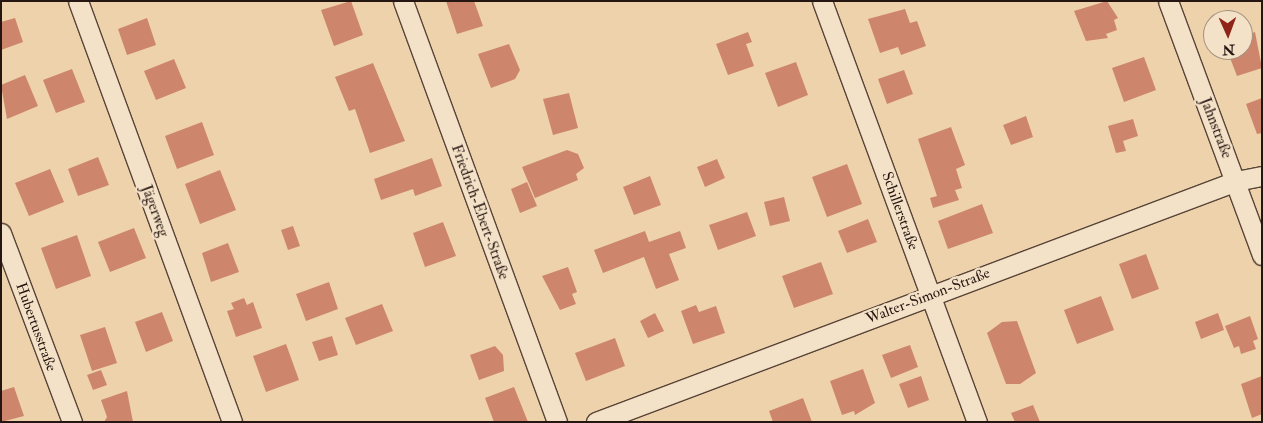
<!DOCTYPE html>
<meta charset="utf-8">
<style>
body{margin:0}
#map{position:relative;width:1263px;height:423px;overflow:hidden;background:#eed2ab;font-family:"IM FELL Double Pica",serif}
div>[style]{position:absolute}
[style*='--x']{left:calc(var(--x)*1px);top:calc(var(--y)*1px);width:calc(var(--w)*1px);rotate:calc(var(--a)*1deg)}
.building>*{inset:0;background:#cd866c}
.roads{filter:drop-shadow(1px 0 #584538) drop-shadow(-1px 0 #584538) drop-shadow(0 1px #584538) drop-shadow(0 -1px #584538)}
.street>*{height:19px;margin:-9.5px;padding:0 9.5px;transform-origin:9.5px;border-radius:9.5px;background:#f4e2c8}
span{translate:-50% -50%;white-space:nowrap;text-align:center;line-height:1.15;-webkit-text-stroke:4.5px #f4e2c8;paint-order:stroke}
.street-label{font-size:15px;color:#261611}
.frame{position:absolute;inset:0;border:2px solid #261611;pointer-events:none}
.north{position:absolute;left:1203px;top:10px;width:50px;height:50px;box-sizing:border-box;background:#f4e2c8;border:1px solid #a2907f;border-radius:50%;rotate:178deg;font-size:14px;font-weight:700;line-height:20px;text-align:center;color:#261611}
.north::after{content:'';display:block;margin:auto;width:18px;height:22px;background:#8f2418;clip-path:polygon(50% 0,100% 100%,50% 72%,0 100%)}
</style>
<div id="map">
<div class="building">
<i style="clip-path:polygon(351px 1px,363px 35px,334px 46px,321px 10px)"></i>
<i style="clip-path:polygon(446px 1px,474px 1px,483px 26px,457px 34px)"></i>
<i style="clip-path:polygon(1107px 1px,1118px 18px,1114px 20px,1117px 30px,1106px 34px,1108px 38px,1086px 41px,1074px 11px)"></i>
<i style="clip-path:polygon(905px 9px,910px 23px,917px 21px,926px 46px,901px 55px,898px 47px,880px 53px,868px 19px)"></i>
<i style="clip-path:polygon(15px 18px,23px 42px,1px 50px,1px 22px)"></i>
<i style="clip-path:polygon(147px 18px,156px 45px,127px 55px,118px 29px)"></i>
<i style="clip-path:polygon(748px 32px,752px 42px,746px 44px,754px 66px,728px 75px,716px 44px)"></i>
<i style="clip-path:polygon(1255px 32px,1262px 68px,1237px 76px,1227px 50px,1243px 50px,1243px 36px)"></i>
<i style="clip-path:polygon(509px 44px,520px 70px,515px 79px,491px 88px,478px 54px)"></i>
<i style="clip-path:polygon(1144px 57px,1156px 90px,1124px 102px,1112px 68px)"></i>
<i style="clip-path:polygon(174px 59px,186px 88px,156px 100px,144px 71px)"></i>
<i style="clip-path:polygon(796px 62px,808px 95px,778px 107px,765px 73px)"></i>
<i style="clip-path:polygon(373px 63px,405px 141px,370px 153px,355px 109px,349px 111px,335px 77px)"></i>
<i style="clip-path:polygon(72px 69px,85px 102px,56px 113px,43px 80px)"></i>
<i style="clip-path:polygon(904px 70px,913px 94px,887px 104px,878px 79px)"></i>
<i style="clip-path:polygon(25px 75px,38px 106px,7px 119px,1px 85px)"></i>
<i style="clip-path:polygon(569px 93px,578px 128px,553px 135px,543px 99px)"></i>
<i style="clip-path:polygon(1262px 98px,1262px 133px,1257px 134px,1246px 104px)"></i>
<i style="clip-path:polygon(1026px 116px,1033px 137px,1011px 145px,1003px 125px)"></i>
<i style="clip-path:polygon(1133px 119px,1138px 136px,1123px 141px,1126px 151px,1116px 153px,1108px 126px)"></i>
<i style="clip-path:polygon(202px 122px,214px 155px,177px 169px,165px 136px)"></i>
<i style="clip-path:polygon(951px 127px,965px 165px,956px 169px,962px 188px,955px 190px,959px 200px,933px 208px,930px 198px,937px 196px,918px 139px)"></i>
<i style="clip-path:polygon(567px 150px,578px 154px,584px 168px,576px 174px,578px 180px,535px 198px,522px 167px)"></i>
<i style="clip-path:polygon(98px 157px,109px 185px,78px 196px,68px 169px)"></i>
<i style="clip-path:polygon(432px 158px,442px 186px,415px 196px,413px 189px,381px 200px,374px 179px)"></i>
<i style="clip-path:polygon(717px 159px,725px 178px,705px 187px,697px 167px)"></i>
<i style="clip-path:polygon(847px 164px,862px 204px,827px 217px,812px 177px)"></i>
<i style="clip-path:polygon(50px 169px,64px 202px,29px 216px,15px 183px)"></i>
<i style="clip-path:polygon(220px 170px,236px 210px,200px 224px,185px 184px)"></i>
<i style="clip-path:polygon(650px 176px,661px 205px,634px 215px,623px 187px)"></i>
<i style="clip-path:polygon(527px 182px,537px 206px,520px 213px,511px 189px)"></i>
<i style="clip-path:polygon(784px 197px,790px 221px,770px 226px,764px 202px)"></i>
<i style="clip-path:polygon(982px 204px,993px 233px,948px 249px,938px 221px)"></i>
<i style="clip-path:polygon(747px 212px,756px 236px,718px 250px,709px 225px)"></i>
<i style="clip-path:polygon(868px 219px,877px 242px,847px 253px,838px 231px)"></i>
<i style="clip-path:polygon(443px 222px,456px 256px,425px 267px,413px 233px)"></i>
<i style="clip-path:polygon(293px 226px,300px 246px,288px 250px,281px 230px)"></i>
<i style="clip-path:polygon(134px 228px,146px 258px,110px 272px,98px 242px)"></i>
<i style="clip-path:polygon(645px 231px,649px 242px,680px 231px,686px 248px,669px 254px,679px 280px,656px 289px,644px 257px,603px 273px,594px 250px)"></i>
<i style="clip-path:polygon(77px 235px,91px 276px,56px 289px,41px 248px)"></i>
<i style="clip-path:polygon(228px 243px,239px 272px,211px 282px,202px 253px)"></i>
<i style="clip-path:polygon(1146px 254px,1159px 289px,1132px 299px,1119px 264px)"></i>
<i style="clip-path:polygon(821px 262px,833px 294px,794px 308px,782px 276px)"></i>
<i style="clip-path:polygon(568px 267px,577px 292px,572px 294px,576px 304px,560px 310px,542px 276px)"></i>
<i style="clip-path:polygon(329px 282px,338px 309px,306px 321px,296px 294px)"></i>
<i style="clip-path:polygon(1101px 296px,1114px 330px,1077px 344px,1064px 310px)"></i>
<i style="clip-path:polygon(244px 298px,247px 305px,253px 302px,262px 328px,236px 337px,227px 311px,234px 309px,231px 303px)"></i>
<i style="clip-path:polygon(382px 304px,393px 331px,356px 345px,345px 318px)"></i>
<i style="clip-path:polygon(696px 305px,699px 312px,716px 306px,725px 333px,693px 344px,681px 311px)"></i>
<i style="clip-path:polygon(162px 312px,173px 341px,146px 352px,135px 322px)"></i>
<i style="clip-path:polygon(655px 313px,664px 331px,648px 338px,640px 321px)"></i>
<i style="clip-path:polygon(1218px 313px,1224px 330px,1201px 339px,1195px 322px)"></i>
<i style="clip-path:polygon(1250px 316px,1258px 339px,1253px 341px,1256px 349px,1241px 354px,1239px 346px,1234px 348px,1225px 326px)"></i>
<i style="clip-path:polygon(1017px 321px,1036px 373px,1020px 384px,1006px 384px,987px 333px,1002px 322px)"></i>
<i style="clip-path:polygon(105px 327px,117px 363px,92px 371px,80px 335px)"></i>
<i style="clip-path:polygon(332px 336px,338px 355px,319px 361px,312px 342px)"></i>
<i style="clip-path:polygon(615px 338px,625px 366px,586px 381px,575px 353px)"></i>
<i style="clip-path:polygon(286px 344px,299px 380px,266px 392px,253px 356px)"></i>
<i style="clip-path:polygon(910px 345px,918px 367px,891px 378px,882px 355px)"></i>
<i style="clip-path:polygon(495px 346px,503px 355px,504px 371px,479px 380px,470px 355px)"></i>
<i style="clip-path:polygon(863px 369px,875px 403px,855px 415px,854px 411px,842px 415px,830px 381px)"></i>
<i style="clip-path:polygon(101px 370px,107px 385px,93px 390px,87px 375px)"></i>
<i style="clip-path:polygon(921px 376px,929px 400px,908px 408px,899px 384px)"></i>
<i style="clip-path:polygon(1262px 376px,1262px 414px,1252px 418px,1241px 384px)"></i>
<i style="clip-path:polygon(14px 387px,24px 416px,1px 422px,1px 391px)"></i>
<i style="clip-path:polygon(514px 387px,528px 422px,494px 422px,485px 398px)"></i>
<i style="clip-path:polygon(127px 391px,133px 422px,104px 422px,107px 417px,101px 400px)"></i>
<i style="clip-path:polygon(803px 398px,812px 422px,773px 422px,769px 411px)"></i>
<i style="clip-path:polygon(1033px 405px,1040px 422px,1015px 422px,1011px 413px)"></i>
</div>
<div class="roads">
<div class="street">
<i style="--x:78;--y:1;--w:448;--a:69.9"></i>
<i style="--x:403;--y:1;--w:448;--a:69.9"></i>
<i style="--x:822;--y:1;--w:449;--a:69.8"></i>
<i style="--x:1168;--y:1;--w:271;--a:69.7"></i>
<i style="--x:1;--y:233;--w:202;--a:69.4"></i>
<i style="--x:596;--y:422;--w:684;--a:-20.63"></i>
<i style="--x:1236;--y:181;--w:26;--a:-11"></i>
</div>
</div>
<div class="street-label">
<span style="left:1216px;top:128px;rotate:69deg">Jahnstraße</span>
<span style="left:155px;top:211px;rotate:70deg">Jägerweg</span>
<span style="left:900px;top:211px;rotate:70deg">Schillerstraße</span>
<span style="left:480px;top:212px;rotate:70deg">Friedrich-Ebert-Straße</span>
<span style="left:928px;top:296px;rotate:-21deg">Walter-Simon-Straße</span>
<span style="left:36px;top:327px;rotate:70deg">Hubertusstraße</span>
</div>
<div class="frame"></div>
<div class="north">N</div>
</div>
